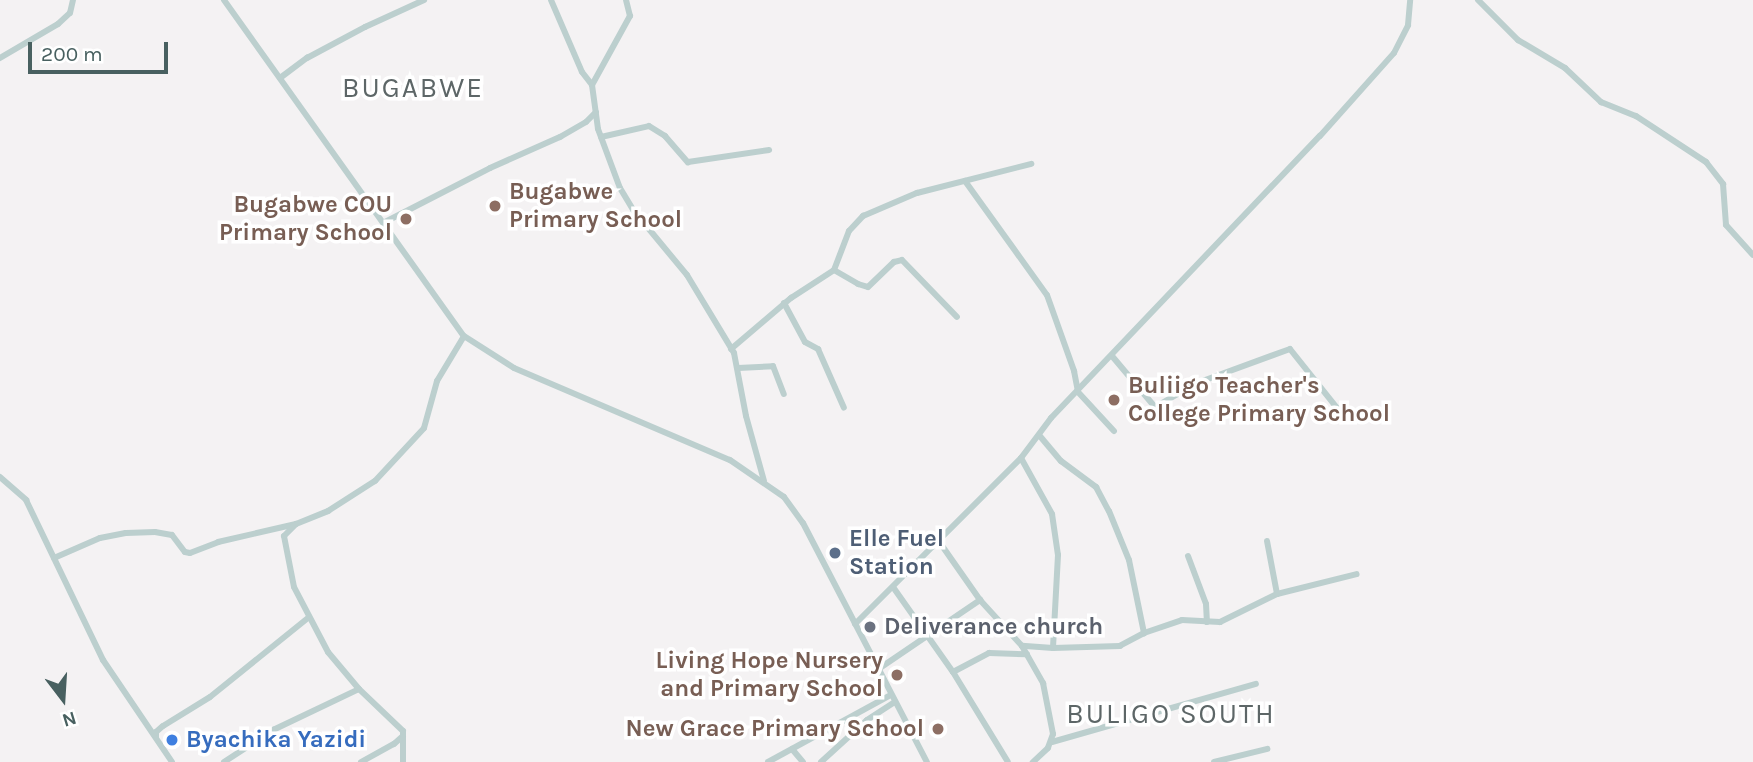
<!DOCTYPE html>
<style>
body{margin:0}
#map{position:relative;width:1753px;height:762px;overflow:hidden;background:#f4f2f3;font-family:Karla,sans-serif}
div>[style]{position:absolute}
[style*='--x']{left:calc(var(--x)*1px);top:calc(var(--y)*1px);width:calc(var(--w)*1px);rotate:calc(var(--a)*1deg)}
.minor>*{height:6px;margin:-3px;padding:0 3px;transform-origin:3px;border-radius:3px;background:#bccfce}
.dots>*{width:19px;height:19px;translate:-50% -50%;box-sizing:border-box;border:4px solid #fff;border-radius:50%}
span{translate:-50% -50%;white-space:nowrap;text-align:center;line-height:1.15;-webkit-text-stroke:7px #fff;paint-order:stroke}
.education-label{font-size:24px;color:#785e54;font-weight:700}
.left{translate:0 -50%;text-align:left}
.right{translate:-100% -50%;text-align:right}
.service-label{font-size:24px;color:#4e5e75;font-weight:700}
.worship-label{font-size:24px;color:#5b616d;font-weight:700}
.shop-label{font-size:24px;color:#366cbe;font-weight:700}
.quarter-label{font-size:28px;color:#5d6667;letter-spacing:2px}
.north{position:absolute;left:28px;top:664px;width:70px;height:70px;-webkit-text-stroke:5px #fff;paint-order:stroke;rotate:163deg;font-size:19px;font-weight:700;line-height:28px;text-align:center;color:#486060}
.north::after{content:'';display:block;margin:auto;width:24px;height:32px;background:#486060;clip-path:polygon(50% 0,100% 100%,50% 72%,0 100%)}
.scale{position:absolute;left:28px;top:42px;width:140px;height:32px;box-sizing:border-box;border:4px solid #486060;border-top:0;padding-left:9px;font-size:21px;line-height:24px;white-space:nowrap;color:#486060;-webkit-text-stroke:5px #fff;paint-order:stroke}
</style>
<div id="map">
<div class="minor">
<i style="--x:224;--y:0;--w:413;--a:54.5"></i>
<i style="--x:464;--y:336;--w:59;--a:32.6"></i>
<i style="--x:514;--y:368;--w:235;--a:23.1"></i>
<i style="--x:730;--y:460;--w:65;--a:34.4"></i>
<i style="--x:784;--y:497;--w:32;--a:54"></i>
<i style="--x:803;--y:523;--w:269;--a:62.6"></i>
<i style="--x:551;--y:0;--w:78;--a:66.7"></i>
<i style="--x:582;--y:72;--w:16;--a:52"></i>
<i style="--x:592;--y:85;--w:44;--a:82.2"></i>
<i style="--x:598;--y:129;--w:63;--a:69.6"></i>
<i style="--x:620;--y:188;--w:27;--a:59"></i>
<i style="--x:634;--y:211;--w:83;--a:50.4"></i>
<i style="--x:687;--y:275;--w:91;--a:58.9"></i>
<i style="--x:734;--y:353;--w:64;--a:79.2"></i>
<i style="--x:746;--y:416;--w:67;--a:74.5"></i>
<i style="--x:1478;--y:0;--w:57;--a:45"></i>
<i style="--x:1518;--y:40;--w:55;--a:30.8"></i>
<i style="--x:1565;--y:68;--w:50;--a:43.4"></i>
<i style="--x:1601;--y:102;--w:38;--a:22"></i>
<i style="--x:1636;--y:116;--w:84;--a:33.3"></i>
<i style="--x:1706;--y:162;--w:28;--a:52"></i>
<i style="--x:1723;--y:184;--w:41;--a:85.8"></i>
<i style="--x:1726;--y:225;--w:40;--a:48"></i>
<i style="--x:0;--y:58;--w:67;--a:-30.4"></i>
<i style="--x:58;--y:24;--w:16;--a:-43"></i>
<i style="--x:70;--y:13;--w:13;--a:-77"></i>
<i style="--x:280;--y:78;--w:34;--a:-37"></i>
<i style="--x:307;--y:58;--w:66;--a:-28.1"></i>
<i style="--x:365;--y:27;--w:65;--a:-24.6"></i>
<i style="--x:592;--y:85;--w:79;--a:-61.2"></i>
<i style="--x:630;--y:16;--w:16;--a:-104"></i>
<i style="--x:601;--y:137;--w:49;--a:-12.9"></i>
<i style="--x:649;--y:126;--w:19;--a:32"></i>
<i style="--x:665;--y:136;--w:35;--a:49"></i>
<i style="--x:688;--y:162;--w:82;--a:-8.4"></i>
<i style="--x:965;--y:181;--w:140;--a:54.3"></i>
<i style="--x:1047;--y:295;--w:81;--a:70.4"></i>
<i style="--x:1074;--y:371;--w:21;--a:79"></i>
<i style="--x:1078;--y:392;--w:53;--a:47.3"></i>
<i style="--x:385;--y:222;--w:118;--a:-27.2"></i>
<i style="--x:490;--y:168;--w:77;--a:-23.9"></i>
<i style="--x:560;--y:137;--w:30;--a:-30"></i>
<i style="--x:586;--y:122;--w:14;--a:-45"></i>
<i style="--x:834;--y:270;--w:28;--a:30"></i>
<i style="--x:858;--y:284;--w:10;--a:17"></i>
<i style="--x:868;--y:287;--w:36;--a:-44"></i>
<i style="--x:894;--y:262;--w:8;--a:-14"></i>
<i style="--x:902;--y:260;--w:79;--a:46"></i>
<i style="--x:784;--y:303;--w:44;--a:61.7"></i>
<i style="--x:805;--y:342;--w:15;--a:28"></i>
<i style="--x:818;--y:349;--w:64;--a:66.2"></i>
<i style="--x:731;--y:349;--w:79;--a:-40.4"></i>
<i style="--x:791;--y:298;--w:51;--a:-33.1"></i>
<i style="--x:834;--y:270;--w:42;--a:-69"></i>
<i style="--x:849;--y:231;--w:21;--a:-47"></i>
<i style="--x:863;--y:216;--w:59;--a:-23.1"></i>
<i style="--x:917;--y:193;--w:118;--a:-14.3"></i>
<i style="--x:1112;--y:356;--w:67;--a:49.9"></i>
<i style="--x:1155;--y:407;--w:48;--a:-29.7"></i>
<i style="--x:1197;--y:383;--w:99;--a:-20.1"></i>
<i style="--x:1290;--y:349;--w:88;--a:51.4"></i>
<i style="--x:738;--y:368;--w:35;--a:-3"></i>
<i style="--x:773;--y:366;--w:30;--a:69"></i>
<i style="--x:1039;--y:435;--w:34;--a:50"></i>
<i style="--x:1061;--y:461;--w:44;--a:36.6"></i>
<i style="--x:1096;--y:487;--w:27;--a:62"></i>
<i style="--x:1109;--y:511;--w:53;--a:67.8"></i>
<i style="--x:1129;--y:560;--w:75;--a:78.4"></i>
<i style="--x:1144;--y:633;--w:27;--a:152"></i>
<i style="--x:1120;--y:646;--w:67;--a:178.3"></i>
<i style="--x:1021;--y:458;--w:64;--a:61"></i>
<i style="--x:1052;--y:514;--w:41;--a:81.7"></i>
<i style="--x:1058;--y:555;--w:93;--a:93.1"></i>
<i style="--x:1053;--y:648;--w:31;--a:-176"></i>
<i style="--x:0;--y:477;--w:35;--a:41"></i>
<i style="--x:26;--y:500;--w:178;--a:64.3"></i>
<i style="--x:103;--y:660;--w:123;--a:55.9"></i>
<i style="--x:938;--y:540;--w:73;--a:55"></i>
<i style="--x:980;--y:600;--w:62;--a:47.6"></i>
<i style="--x:1022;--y:646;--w:43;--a:60.4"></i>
<i style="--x:1043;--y:683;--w:52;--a:78.9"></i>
<i style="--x:1053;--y:734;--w:15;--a:110"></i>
<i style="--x:1048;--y:748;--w:21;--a:137"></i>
<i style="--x:1267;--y:541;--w:54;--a:79.3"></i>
<i style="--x:1188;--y:556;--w:51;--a:69.4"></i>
<i style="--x:1206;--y:604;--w:18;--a:87"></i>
<i style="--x:54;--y:558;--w:50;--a:-23.5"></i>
<i style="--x:100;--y:538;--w:26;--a:-11"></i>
<i style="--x:126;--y:533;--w:29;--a:-2"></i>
<i style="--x:155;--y:532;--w:17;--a:10"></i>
<i style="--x:172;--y:535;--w:21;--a:53"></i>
<i style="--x:185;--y:552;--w:5;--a:11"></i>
<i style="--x:190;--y:553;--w:30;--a:-21"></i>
<i style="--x:218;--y:542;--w:80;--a:-13"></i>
<i style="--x:893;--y:587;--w:104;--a:54.8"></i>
<i style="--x:953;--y:672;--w:41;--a:-27.8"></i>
<i style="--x:989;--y:653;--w:38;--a:2"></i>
<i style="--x:855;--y:624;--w:235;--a:-45"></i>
<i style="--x:1021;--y:458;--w:50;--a:-53.1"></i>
<i style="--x:1051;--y:418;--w:390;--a:-46.4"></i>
<i style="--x:1320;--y:136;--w:111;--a:-48.3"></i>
<i style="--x:1394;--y:53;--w:31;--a:-63"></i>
<i style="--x:1408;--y:25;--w:25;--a:-85"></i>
<i style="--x:1144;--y:633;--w:40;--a:-18.9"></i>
<i style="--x:1182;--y:620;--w:38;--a:3"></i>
<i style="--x:1220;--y:622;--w:64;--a:-26.2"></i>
<i style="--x:1277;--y:594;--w:82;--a:-14"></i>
<i style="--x:877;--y:670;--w:125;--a:-34.2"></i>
<i style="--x:953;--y:672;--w:105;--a:58.6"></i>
<i style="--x:403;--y:736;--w:26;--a:90"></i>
<i style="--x:156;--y:737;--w:5;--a:-90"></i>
<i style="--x:156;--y:732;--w:9;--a:-41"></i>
<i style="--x:163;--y:726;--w:55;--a:-31.7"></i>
<i style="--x:210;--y:697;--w:127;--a:-38.9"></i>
<i style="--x:1052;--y:742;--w:212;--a:-15.9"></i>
<i style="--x:792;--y:749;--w:17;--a:50"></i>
<i style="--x:224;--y:762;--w:59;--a:-33.1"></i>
<i style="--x:273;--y:730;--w:95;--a:-25.5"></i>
<i style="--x:361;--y:762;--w:38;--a:-29"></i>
<i style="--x:394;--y:744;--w:12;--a:-42"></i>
<i style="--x:403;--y:736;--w:5;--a:-90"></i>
<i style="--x:403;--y:731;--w:61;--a:-136.3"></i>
<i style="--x:359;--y:689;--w:48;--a:-130"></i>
<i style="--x:328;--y:652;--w:73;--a:-117.6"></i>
<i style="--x:294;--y:587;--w:52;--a:-101.1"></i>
<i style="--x:284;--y:536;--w:17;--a:-45"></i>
<i style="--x:296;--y:524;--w:35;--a:-22"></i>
<i style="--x:328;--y:511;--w:56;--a:-32.6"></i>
<i style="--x:375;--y:481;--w:72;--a:-47.2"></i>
<i style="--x:424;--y:428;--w:49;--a:-74.5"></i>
<i style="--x:437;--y:381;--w:52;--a:-59"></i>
<i style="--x:768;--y:762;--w:140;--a:-28.6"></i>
<i style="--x:821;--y:762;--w:62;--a:-42.4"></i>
<i style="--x:867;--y:720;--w:33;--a:-33"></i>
<i style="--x:1214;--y:762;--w:55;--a:-13.8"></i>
</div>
<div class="dots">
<i style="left:495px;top:206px;background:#8d6e63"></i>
<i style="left:406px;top:219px;background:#8d6e63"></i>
<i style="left:1114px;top:400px;background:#8d6e63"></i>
<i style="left:835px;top:553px;background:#5c6f8a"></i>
<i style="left:870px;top:627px;background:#6b7280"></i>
<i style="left:897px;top:675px;background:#8d6e63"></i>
<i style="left:938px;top:729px;background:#8d6e63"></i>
<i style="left:172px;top:740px;background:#3f7fe0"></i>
</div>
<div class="education-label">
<span class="left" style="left:509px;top:206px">Bugabwe<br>Primary School</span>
<span class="right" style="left:392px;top:219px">Bugabwe COU<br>Primary School</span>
<span class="left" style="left:1128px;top:400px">Buliigo Teacher's<br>College Primary School</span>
<span class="right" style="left:883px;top:675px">Living Hope Nursery<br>and Primary School</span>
<span class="right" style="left:924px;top:729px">New Grace Primary School</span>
</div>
<div class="service-label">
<span class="left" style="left:849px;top:553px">Elle Fuel<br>Station</span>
</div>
<div class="worship-label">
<span class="left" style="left:884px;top:627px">Deliverance church</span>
</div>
<div class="shop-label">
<span class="left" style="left:186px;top:740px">Byachika Yazidi</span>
</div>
<div class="quarter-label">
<span style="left:413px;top:88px">BUGABWE</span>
<span style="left:1171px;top:714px">BULIGO SOUTH</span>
</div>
<div class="north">N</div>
<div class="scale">200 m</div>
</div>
